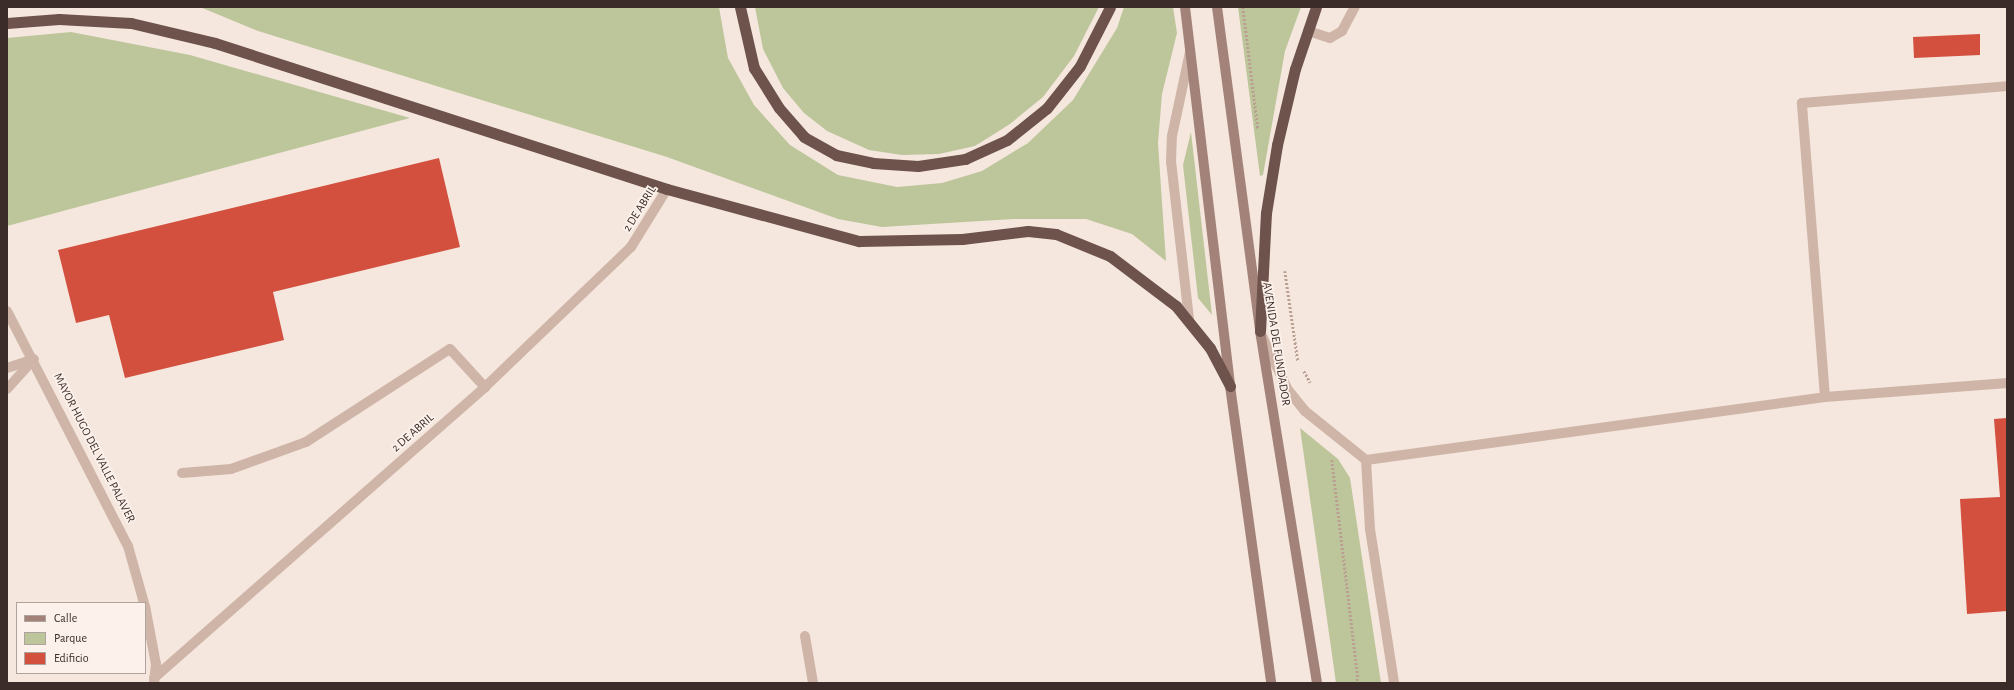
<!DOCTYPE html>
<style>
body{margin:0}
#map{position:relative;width:2014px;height:690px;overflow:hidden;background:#f5e7de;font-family:"Alegreya Sans",sans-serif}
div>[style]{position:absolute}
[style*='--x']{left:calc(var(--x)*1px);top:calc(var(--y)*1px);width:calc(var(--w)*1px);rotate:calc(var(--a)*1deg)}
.green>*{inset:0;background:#bdc69b}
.building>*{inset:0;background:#d34f3e}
.path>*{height:2.5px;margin-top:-1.25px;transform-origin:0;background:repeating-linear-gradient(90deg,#bb9e92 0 2px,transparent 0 4px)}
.service>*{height:10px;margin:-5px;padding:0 5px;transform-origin:5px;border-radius:5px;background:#cfb5a8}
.minor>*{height:10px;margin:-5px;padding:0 5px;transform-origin:5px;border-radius:5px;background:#cfb5a8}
.tertiary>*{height:10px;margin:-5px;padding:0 5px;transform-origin:5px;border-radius:5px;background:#cfb5a8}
.secondary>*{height:10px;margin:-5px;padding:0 5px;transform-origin:5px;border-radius:5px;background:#a38379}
.trunk>*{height:11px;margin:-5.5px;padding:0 5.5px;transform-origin:5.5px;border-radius:5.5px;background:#6e524c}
span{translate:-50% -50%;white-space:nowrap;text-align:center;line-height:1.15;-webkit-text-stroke:3.5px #fcf2eb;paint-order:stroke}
.street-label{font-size:12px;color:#3b2c29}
.frame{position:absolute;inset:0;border:8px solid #3b2c29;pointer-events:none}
.legend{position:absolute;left:16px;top:602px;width:130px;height:72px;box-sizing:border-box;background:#fcf2eb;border:1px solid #afa39d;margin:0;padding:5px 7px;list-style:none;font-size:12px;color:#3b2c29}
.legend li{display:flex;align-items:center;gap:8px;height:20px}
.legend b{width:20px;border:1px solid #afa39d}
</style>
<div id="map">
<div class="green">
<i style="clip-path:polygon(200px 7px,719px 7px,728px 58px,754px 105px,790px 145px,838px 175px,897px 187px,942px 183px,982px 171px,1028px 143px,1073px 100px,1117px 28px,1124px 7px,1173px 7px,1177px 33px,1162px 94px,1158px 143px,1166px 261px,1132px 234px,1086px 219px,1014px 219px,882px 227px,838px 219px,667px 157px,258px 31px)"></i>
<i style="clip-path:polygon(755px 7px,1099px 7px,1074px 56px,1043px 97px,1010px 124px,975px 146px,939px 154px,902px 155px,869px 150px,827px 131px,804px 113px,783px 88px,763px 49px)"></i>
<i style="clip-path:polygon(1238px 7px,1301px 7px,1285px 51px,1263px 175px,1260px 176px)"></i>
<i style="clip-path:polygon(71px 32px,190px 55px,410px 118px,7px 226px,7px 38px)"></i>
<i style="clip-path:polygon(1191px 132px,1212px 315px,1198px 298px,1183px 165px)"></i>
<i style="clip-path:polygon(1300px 428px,1338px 459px,1350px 478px,1381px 683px,1336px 683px)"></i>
</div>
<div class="building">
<i style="clip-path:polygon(1980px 34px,1980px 55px,1914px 58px,1913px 37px)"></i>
<i style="clip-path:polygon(439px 158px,460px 247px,273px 292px,284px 340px,125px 378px,109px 315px,76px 323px,58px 250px)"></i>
<i style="clip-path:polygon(2007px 418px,2007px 611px,1967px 614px,1960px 499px,2000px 497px,1994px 419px)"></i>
</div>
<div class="path">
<i style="--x:1243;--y:7;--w:123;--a:83"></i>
<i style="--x:1285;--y:271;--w:91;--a:81.8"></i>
<i style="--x:1304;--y:371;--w:13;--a:61"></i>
<i style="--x:1332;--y:460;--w:221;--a:83.2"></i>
<i style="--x:1358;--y:679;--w:5;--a:127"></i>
</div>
<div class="service">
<i style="--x:1189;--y:319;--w:158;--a:-96.5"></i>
<i style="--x:1171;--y:162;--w:26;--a:-88"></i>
<i style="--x:1172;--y:136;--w:86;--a:-77.9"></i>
<i style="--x:1262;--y:336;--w:60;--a:64.3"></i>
<i style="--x:1288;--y:390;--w:27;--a:51"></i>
<i style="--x:1305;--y:411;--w:78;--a:38.8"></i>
<i style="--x:1366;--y:460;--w:69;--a:86.7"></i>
<i style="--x:1370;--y:529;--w:156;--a:81.1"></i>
<i style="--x:1825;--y:397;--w:295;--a:-94.5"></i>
<i style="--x:1802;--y:103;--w:206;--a:-4.7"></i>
<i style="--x:1366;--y:460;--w:463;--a:-7.8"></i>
<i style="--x:1825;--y:397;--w:183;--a:-4.4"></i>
<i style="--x:182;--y:473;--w:49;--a:-4.7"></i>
<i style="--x:231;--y:469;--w:80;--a:-19.8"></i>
<i style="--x:306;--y:442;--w:171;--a:-32.9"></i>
<i style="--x:450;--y:349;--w:52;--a:47.4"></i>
</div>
<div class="minor">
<i style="--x:1308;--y:31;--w:23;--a:18"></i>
<i style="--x:1330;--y:38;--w:14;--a:-30"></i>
<i style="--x:1342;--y:31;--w:27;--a:-62"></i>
<i style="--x:7;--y:368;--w:28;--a:-18"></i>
<i style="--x:7;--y:389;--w:40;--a:-48"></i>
<i style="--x:805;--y:636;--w:48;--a:80.3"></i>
<i style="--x:154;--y:678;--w:441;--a:-41.3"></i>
<i style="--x:485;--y:387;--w:202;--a:-43.8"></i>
<i style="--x:631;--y:247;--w:68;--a:-58.2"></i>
</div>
<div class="tertiary">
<i style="--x:7;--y:311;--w:264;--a:62.8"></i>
<i style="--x:128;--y:546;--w:59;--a:74.3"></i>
<i style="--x:145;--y:606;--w:59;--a:79.3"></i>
<i style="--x:156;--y:664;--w:19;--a:96"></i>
</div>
<div class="secondary">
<i style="--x:1185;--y:7;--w:382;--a:83.2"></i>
<i style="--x:1230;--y:386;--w:300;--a:82.1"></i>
<i style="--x:1217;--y:7;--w:327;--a:82.4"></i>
<i style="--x:1260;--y:331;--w:357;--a:80.8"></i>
</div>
<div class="trunk">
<i style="--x:740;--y:7;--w:63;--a:77.1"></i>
<i style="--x:754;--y:68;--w:47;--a:58"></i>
<i style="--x:779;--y:108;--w:38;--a:49"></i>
<i style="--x:804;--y:137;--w:37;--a:29"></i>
<i style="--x:836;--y:155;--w:38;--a:12"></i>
<i style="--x:873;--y:163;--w:45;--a:3.8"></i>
<i style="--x:918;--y:166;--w:48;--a:-8.5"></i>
<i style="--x:965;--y:159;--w:46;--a:-24.3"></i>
<i style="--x:1007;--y:140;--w:51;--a:-38.7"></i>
<i style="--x:1047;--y:108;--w:53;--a:-51.8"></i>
<i style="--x:1080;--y:66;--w:66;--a:-63"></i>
<i style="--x:7;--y:23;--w:52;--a:-4.4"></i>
<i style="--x:59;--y:19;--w:72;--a:3.2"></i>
<i style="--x:131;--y:23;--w:86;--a:13.4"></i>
<i style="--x:215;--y:43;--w:475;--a:17.9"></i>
<i style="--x:667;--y:189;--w:199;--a:15.2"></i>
<i style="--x:859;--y:241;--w:103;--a:-1.1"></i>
<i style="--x:962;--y:239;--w:66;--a:-6.9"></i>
<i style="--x:1028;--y:231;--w:28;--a:6"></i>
<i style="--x:1056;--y:234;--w:58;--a:22.2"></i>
<i style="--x:1110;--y:256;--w:83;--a:37.1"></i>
<i style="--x:1176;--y:306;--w:54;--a:51"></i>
<i style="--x:1210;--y:348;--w:43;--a:62.2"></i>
<i style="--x:1260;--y:331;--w:118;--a:-87.1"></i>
<i style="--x:1266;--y:213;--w:69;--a:-80.8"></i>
<i style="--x:1277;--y:145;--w:78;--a:-76.7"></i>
<i style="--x:1295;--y:69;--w:65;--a:-71.3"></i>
</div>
<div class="street-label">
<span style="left:640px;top:209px;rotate:-58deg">2 DE ABRIL</span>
<span style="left:1276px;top:344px;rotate:81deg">AVENIDA DEL FUNDADOR</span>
<span style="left:413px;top:433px;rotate:-41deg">2 DE ABRIL</span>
<span style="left:94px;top:448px;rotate:63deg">MAYOR HUGO DEL VALLE PALAVER</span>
</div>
<div class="frame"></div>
<ul class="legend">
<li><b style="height:5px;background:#a38379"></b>Calle</li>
<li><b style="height:11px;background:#bdc69b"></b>Parque</li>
<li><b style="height:11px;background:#d34f3e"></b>Edificio</li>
</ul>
</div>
